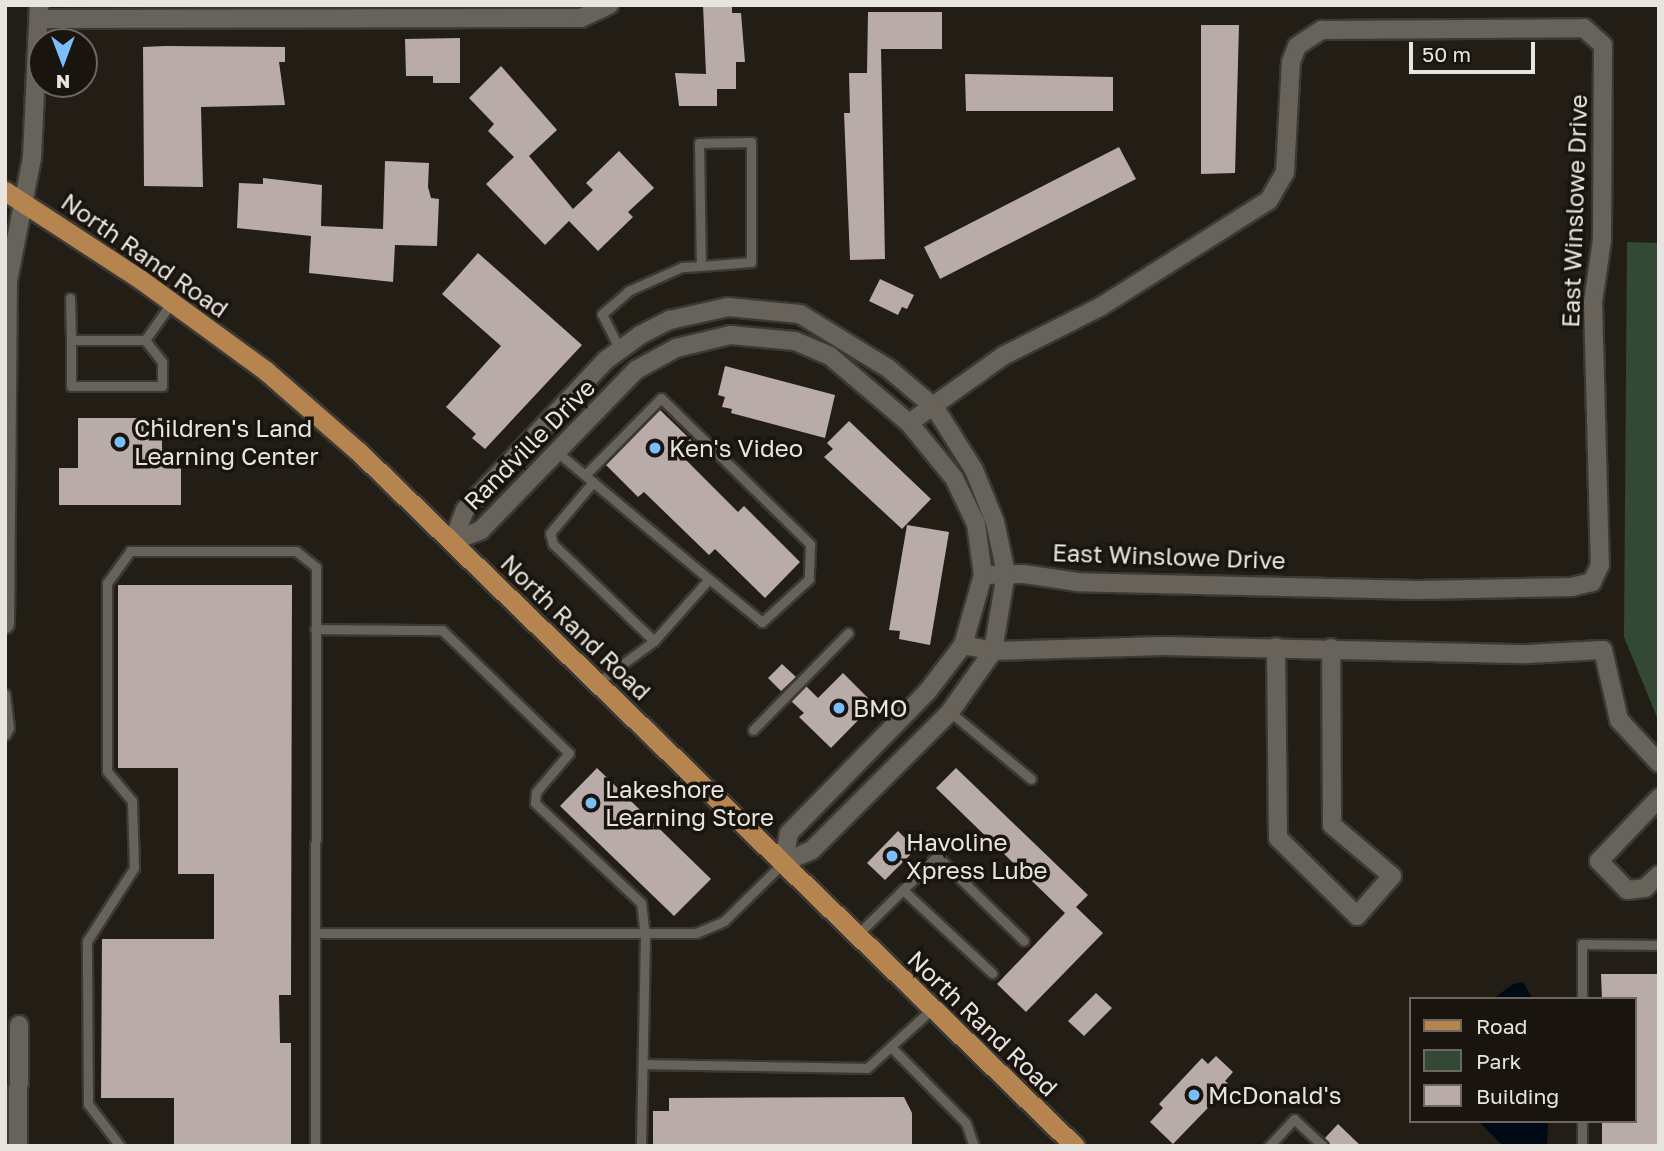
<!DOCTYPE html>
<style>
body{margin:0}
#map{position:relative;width:1664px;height:1151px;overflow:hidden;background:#221e16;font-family:"Golos Text",sans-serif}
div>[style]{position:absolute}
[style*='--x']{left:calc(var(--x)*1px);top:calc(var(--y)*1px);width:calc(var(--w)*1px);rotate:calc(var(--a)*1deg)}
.green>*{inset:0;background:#344935}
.water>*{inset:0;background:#000916}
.building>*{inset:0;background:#b9aba9}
.roads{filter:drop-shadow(2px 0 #3c3934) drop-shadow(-2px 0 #3c3934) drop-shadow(0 2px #3c3934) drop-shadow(0 -2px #3c3934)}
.service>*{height:9px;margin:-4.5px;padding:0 4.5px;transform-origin:4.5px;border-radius:4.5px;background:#68635a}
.minor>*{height:18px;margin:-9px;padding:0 9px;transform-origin:9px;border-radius:9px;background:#68635a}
.primary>*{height:19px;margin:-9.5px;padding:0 9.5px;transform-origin:9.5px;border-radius:9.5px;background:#b6844e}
.dots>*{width:19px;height:19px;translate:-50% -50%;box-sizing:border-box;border:4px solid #19140d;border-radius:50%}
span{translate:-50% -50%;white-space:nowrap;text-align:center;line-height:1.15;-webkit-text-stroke:7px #19140d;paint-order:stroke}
.street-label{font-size:24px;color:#e8e5e0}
.poi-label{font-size:24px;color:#e8e5e0}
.left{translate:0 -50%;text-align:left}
.frame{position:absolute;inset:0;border:7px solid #e8e5e0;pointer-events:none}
.legend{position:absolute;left:1409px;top:997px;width:228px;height:126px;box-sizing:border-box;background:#19140d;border:2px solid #6c6861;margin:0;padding:9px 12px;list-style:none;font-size:21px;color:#e8e5e0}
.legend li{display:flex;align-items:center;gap:14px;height:35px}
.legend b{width:35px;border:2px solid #6c6861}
.north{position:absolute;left:28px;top:28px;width:70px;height:70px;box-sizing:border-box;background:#19140d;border:2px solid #6c6861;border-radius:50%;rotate:180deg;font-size:19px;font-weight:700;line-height:28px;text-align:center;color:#e8e5e0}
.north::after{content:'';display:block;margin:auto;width:24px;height:32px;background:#7abff8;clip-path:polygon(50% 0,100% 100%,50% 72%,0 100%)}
.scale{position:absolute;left:1409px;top:42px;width:126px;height:32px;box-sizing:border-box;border:4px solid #e8e5e0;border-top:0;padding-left:9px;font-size:21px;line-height:24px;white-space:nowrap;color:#e8e5e0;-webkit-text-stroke:5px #19140d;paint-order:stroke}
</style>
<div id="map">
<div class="green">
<i style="clip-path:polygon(1627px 242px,1659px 243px,1659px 722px,1624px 637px)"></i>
</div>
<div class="water">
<i style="clip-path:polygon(1523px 982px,1533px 999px,1493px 999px,1513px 984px)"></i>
<i style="clip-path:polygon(1478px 1121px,1548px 1121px,1547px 1146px,1503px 1146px)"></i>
</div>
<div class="building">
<i style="clip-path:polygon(703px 5px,732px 5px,732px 13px,741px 13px,745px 62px,736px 62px,736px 89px,717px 89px,717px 106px,679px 106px,675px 73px,706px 74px)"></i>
<i style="clip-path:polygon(868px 12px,942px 12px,942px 49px,881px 49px,885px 259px,850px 260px,844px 113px,850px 113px,849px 73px,867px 73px)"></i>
<i style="clip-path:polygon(1201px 25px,1239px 25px,1235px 173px,1201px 174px)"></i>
<i style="clip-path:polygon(460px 38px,460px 83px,433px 83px,433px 76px,406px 76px,405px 39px)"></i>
<i style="clip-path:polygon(165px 46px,285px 47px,285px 62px,279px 62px,285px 105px,201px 107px,203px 187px,144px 186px,143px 47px)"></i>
<i style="clip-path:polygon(501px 66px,557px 130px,529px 156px,573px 209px,593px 190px,586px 183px,619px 151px,654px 188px,628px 212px,633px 217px,598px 251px,569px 221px,545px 245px,486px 184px,514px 157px,488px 131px,494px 124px,469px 98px)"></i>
<i style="clip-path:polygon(965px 74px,1113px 77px,1113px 111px,966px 111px)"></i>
<i style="clip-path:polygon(1119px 147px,1136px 179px,940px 279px,924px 247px)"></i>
<i style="clip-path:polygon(385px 161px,429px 163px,428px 187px,431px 198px,439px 199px,437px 246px,395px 245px,393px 282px,309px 273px,311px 236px,237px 228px,239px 183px,263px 184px,263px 178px,322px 185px,321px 226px,383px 229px)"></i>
<i style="clip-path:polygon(478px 253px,582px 345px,485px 449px,472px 438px,476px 434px,446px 407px,501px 346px,442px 294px)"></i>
<i style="clip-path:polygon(880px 279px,914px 295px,907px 309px,902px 307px,898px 315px,869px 301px)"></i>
<i style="clip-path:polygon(725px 366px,835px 395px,825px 438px,731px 413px,732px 409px,722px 407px,725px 397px,718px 395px)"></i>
<i style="clip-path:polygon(660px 410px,692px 441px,681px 455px,738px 512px,744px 506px,800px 562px,765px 598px,715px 549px,709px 555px,644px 492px,638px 497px,606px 465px)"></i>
<i style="clip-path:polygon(78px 418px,162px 418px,162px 466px,181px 467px,181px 505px,59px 505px,59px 468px,78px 468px)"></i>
<i style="clip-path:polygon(849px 421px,931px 499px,902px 529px,824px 457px,833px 449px,827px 443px)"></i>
<i style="clip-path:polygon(907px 525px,949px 532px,930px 645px,899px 639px,900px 631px,889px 630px)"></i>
<i style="clip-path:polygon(118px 585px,292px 585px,291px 995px,279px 995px,280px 1043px,291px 1043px,291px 1146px,174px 1146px,174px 1098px,101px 1098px,102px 939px,214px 939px,214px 874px,178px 874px,178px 768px,118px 768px)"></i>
<i style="clip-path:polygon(782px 664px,796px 677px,781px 691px,768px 678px)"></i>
<i style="clip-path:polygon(843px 673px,874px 704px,831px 748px,799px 717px,804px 713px,791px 701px,806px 686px,818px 698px)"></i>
<i style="clip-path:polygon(597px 768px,711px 879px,674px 916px,560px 806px)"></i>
<i style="clip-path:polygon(956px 768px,1088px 895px,1076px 907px,1103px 933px,1026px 1012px,997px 984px,1065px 913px,936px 788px)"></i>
<i style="clip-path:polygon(898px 831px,916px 849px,885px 880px,867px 863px)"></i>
<i style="clip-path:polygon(1601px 974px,1659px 974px,1659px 1146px,1602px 1146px,1602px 1121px,1634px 1121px,1634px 999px,1602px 999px)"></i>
<i style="clip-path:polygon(1096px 993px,1112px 1008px,1084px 1036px,1068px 1021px)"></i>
<i style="clip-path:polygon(1216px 1056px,1233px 1072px,1225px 1081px,1230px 1085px,1173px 1144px,1150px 1122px,1163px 1108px,1159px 1104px,1202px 1058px,1208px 1064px)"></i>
<i style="clip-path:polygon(904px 1097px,912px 1113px,912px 1146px,653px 1146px,653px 1111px,669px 1111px,669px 1098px)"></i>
<i style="clip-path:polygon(1338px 1124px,1361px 1146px,1330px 1146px,1325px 1138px)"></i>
</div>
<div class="roads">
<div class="service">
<i style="--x:70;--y:298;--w:42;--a:88.6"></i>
<i style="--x:145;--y:340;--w:28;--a:52"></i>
<i style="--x:162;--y:362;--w:24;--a:90"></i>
<i style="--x:162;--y:386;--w:91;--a:180"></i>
<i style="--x:71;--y:386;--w:46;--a:-90"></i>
<i style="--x:71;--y:340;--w:74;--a:0"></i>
<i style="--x:145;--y:340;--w:47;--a:-54.6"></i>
<i style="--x:620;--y:350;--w:40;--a:-116.6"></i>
<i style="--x:602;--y:314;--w:35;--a:-41"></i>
<i style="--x:628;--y:291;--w:59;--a:-24"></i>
<i style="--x:682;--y:267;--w:19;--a:-3"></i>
<i style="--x:701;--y:266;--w:50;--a:-4.6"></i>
<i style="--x:751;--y:262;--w:120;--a:-90"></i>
<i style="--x:751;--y:142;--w:52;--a:178.9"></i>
<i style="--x:699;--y:143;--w:123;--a:89.1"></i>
<i style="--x:557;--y:452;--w:198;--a:39.9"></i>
<i style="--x:709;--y:579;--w:83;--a:131.6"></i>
<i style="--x:654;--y:641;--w:71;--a:143.6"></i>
<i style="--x:585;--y:475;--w:108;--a:-45.4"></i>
<i style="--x:661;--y:398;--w:209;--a:44.4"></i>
<i style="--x:810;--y:544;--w:35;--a:92"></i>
<i style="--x:809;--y:579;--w:64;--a:137.5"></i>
<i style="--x:762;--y:622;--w:68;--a:-140.9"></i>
<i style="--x:593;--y:482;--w:67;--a:130.1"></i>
<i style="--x:550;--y:533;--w:11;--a:75"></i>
<i style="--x:553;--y:544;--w:140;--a:43.8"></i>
<i style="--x:315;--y:629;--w:127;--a:0.5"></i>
<i style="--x:442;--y:630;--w:177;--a:44.1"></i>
<i style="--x:569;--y:753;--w:51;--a:130.2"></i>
<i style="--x:536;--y:792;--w:11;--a:95"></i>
<i style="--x:535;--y:803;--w:146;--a:43.3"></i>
<i style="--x:641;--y:903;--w:33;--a:83"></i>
<i style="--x:645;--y:936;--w:210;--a:91.1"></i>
<i style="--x:5;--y:694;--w:34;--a:83"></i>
<i style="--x:9;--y:728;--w:8;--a:120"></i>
<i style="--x:950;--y:712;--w:105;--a:39.6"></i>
<i style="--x:753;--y:730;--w:136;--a:-45.6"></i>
<i style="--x:903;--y:890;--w:122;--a:43"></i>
<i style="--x:316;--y:933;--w:380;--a:0"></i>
<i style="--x:696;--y:933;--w:30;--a:-23"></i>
<i style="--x:724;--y:921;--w:83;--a:-44.5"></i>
<i style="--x:857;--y:935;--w:108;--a:-44.6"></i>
<i style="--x:934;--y:859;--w:6;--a:0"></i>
<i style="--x:940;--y:859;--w:117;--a:44.3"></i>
<i style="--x:1582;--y:999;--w:55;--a:-90"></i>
<i style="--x:1582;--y:944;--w:77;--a:0.7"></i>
<i style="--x:891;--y:1047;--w:107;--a:45.4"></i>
<i style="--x:966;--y:1123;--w:24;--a:71"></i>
<i style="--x:644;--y:1064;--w:223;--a:1"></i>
<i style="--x:867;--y:1068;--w:89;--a:-42.3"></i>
<i style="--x:1582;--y:1121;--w:25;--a:90"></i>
<i style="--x:120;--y:1146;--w:53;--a:-127.3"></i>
<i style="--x:88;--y:1104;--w:163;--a:-90.4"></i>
<i style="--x:87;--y:941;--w:87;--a:-57.2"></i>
<i style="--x:134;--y:868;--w:67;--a:-91.7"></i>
<i style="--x:132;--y:801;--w:39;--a:-130"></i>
<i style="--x:107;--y:771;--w:188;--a:-90"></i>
<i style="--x:107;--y:583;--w:39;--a:-54"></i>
<i style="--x:130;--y:551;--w:166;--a:0"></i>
<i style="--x:296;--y:551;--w:26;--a:39"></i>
<i style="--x:316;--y:567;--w:579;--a:90.1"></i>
<i style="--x:1269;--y:1146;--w:37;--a:-47"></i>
<i style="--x:1294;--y:1119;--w:40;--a:43"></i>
</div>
<div class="minor">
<i style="--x:39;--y:19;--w:542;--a:-0.11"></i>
<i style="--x:581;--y:18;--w:31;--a:-25"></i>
<i style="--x:909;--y:423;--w:115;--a:-35.5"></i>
<i style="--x:1003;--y:356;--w:109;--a:-26.8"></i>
<i style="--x:1100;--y:307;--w:200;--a:-32.3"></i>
<i style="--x:1269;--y:200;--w:32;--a:-60"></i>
<i style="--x:1285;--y:172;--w:110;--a:-86.9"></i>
<i style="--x:1291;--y:62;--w:17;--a:-69"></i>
<i style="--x:1297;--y:46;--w:30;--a:-33"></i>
<i style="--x:1322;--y:30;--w:262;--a:-0.4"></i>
<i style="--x:1584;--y:28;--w:25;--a:42"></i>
<i style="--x:1603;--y:45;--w:195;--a:90.3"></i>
<i style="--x:1602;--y:240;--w:63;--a:98.3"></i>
<i style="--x:1593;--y:302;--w:263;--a:88.5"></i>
<i style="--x:1600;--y:565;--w:19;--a:115"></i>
<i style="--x:1592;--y:582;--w:21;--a:166"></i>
<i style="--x:1572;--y:587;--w:154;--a:178.9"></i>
<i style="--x:1418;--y:590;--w:340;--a:-178.7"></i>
<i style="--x:1078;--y:582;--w:56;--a:-171.7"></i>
<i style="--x:1023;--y:574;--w:40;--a:178.6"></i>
<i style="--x:453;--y:541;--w:33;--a:-69"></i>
<i style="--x:465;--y:510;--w:206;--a:-46.8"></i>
<i style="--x:606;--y:360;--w:42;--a:-36.3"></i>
<i style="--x:640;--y:335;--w:34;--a:-27"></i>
<i style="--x:670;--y:320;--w:59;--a:-12.6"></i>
<i style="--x:728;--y:307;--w:72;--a:5.6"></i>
<i style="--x:800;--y:314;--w:105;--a:31.7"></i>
<i style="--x:889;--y:369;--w:60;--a:40.3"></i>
<i style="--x:935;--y:408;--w:73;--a:57.8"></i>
<i style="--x:974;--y:470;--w:56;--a:68"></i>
<i style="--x:995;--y:522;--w:52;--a:77.8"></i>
<i style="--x:1006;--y:573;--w:79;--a:99.5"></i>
<i style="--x:993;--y:651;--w:75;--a:125.2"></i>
<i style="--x:950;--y:712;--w:195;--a:135"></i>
<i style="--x:812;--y:850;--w:32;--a:156"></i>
<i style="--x:453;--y:541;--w:30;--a:-21"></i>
<i style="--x:481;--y:530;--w:223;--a:-45.9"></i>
<i style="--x:636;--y:370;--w:46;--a:-28.8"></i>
<i style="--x:676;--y:348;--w:56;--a:-13.5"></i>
<i style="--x:730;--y:335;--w:65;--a:5.3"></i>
<i style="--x:795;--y:341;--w:38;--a:23"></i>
<i style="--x:830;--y:356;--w:104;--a:40.3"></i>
<i style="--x:909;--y:423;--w:71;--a:50.7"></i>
<i style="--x:954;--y:478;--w:51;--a:64.4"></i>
<i style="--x:976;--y:524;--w:51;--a:82.2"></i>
<i style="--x:983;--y:575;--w:73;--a:105.9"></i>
<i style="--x:963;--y:645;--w:58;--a:127.3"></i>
<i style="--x:928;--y:691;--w:199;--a:134.4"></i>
<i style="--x:789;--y:833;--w:31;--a:101"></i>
<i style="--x:5;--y:624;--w:343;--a:-89.5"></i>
<i style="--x:8;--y:281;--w:125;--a:-79"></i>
<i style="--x:32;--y:158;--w:153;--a:-87.4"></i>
<i style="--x:963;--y:645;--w:31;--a:11"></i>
<i style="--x:993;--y:651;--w:170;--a:-1.7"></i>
<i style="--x:1163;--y:646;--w:364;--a:1.3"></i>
<i style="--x:1527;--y:654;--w:76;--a:-3"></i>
<i style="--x:1603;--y:650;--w:72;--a:77.1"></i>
<i style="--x:1619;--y:720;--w:59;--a:47.1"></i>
<i style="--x:1276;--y:647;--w:191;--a:89.4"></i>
<i style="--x:1278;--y:838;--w:111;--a:44.6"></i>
<i style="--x:1357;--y:916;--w:53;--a:-48.8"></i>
<i style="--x:1392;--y:876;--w:79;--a:-139.6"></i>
<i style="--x:1332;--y:825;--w:177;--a:-90.3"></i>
<i style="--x:1659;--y:798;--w:87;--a:133.6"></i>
<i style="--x:1599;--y:861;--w:40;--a:46"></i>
<i style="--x:1627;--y:890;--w:18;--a:-6"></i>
<i style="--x:1645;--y:888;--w:19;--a:-43"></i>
<i style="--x:18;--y:1146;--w:121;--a:-89.5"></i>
</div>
<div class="primary">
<i style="--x:5;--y:191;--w:161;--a:33.1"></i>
<i style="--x:140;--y:279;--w:156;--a:36.1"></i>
<i style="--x:266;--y:371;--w:123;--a:41.1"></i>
<i style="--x:359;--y:452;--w:997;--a:44.11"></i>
</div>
</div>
<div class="dots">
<i style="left:120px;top:442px;background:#7abff8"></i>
<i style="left:655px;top:448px;background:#7abff8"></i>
<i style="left:839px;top:708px;background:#7abff8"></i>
<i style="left:591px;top:803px;background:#7abff8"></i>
<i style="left:892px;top:856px;background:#7abff8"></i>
<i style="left:1194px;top:1095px;background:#7abff8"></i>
</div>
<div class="street-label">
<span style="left:1574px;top:211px;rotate:-88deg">East Winslowe Drive</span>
<span style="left:145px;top:255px;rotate:35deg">North Rand Road</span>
<span style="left:529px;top:444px;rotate:-45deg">Randville Drive</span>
<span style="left:1169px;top:556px;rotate:2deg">East Winslowe Drive</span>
<span style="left:576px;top:627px;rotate:44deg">North Rand Road</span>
<span style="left:983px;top:1023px;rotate:44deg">North Rand Road</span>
</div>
<div class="poi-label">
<span class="left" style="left:134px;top:442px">Children's Land<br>Learning Center</span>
<span class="left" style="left:669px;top:448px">Ken's Video</span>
<span class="left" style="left:853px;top:708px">BMO</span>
<span class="left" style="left:605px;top:803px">Lakeshore<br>Learning Store</span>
<span class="left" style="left:906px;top:856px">Havoline<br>Xpress Lube</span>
<span class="left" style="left:1208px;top:1095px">McDonald's</span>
</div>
<div class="frame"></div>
<ul class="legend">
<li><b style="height:9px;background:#b6844e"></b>Road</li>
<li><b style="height:19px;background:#344935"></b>Park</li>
<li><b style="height:19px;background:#b9aba9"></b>Building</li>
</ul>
<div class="north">N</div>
<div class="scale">50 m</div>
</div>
